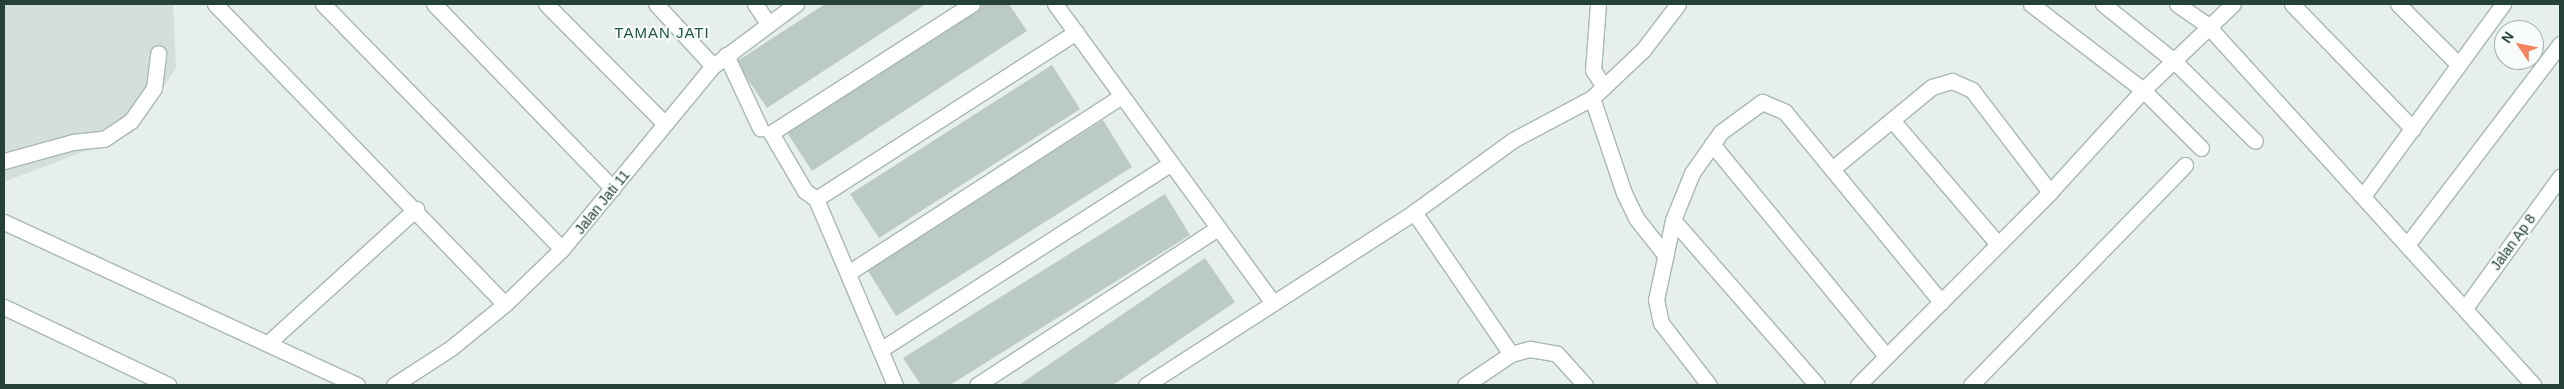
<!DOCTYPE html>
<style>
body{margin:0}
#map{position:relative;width:2564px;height:389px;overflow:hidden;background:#e6efeb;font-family:Helvetica,sans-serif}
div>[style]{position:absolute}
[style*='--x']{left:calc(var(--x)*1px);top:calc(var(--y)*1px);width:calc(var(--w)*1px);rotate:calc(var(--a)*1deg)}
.built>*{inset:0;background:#d4dfda}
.building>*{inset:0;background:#bbcac4}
.roads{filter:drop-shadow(1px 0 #a8b8b2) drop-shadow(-1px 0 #a8b8b2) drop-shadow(0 1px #a8b8b2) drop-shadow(0 -1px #a8b8b2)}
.minor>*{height:15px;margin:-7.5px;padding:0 7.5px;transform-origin:7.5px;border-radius:7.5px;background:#fff}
span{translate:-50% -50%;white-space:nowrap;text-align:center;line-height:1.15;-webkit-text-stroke:4px #f7fbf9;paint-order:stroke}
.street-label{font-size:14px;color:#24423a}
.neighbourhood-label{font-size:15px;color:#1f5548;letter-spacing:1px}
.frame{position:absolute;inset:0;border:5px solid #24423a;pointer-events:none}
.north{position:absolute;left:2494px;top:20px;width:50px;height:50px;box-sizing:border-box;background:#f7fbf9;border:1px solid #a3b1ad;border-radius:50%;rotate:304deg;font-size:14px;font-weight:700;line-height:20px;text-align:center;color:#24423a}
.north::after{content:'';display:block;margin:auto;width:18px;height:22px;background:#f4845f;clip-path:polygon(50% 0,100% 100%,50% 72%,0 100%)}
</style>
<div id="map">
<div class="built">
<i style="clip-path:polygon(4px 4px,173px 4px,176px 68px,132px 133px,4px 182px)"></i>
</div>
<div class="building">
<i style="clip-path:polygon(825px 4px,926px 4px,767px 108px,736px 62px)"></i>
<i style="clip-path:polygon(975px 4px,1009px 4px,1027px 31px,812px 171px,784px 128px)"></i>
<i style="clip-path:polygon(1052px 65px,1080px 109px,879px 238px,850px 194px)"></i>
<i style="clip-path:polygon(1103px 120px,1132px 167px,896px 316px,867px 269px)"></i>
<i style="clip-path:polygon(1165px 194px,1190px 235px,950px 385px,921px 385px,903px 358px)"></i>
<i style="clip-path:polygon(1205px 258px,1235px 302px,1113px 385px,1019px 385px)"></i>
</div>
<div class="roads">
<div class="minor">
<i style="--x:215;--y:4;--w:417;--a:46"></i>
<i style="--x:323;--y:4;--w:342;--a:45.7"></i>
<i style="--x:434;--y:4;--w:257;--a:45.9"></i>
<i style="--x:546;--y:4;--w:168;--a:45.2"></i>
<i style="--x:656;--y:4;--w:84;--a:47.4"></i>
<i style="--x:755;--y:4;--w:22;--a:56"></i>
<i style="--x:1055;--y:4;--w:370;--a:53.9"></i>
<i style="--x:1598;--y:4;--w:66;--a:94.3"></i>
<i style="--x:1593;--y:70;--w:20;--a:57"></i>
<i style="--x:2031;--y:4;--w:141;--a:37.5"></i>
<i style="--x:2143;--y:90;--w:82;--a:45"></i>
<i style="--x:2103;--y:4;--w:90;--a:38.7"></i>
<i style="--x:2173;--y:60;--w:115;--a:44.6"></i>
<i style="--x:2177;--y:4;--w:37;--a:35"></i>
<i style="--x:2207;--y:25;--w:486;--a:47.8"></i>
<i style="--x:2292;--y:4;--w:174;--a:45.9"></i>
<i style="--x:2398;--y:4;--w:86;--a:45"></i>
<i style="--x:726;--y:55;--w:81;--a:65"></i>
<i style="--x:1592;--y:98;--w:100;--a:71.4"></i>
<i style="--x:1624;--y:193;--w:28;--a:64"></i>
<i style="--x:1636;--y:218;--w:48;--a:51.7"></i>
<i style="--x:1892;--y:120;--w:163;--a:49.5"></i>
<i style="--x:1712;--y:144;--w:274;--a:50.6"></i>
<i style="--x:4;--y:161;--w:72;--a:-15.4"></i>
<i style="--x:73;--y:142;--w:31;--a:-6"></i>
<i style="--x:104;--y:139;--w:32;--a:-34"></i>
<i style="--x:131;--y:121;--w:40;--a:-55.1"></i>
<i style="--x:154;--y:88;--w:35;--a:-83"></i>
<i style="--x:1832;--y:169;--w:129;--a:-39.4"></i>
<i style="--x:1932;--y:87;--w:21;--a:-17"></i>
<i style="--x:1952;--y:81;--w:22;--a:24"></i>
<i style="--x:1972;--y:90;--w:128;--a:52.6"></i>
<i style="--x:2363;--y:196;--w:238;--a:-53.9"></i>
<i style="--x:816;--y:199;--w:309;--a:-32.7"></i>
<i style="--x:1414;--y:212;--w:172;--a:55.7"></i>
<i style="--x:1673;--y:220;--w:219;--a:48.9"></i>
<i style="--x:4;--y:222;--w:389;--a:24.8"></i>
<i style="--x:2407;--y:245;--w:253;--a:-52.7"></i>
<i style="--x:848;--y:273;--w:326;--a:-32.9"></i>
<i style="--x:4;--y:307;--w:182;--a:25.4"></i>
<i style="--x:2465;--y:308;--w:162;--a:-54.1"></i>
<i style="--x:268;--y:343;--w:200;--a:-42.2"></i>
<i style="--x:880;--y:350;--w:346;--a:-32.7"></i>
<i style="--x:394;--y:385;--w:68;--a:-33"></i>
<i style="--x:451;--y:348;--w:70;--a:-39.2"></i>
<i style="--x:505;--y:304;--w:79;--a:-44"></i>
<i style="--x:562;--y:249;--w:237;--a:-50.5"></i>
<i style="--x:713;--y:66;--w:104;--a:-36.8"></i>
<i style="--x:895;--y:385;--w:202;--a:-113"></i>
<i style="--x:816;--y:199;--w:14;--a:-144"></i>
<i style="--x:805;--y:191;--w:67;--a:-120.4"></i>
<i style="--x:771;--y:133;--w:239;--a:-32.7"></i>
<i style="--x:977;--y:385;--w:288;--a:-33.1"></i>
<i style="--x:1146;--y:385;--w:319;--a:-32.8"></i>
<i style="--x:1414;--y:212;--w:122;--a:-36"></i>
<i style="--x:1513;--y:140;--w:89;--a:-28"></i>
<i style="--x:1592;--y:98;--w:70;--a:-43.3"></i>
<i style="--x:1643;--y:50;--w:58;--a:-52.7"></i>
<i style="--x:1465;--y:385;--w:55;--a:-34"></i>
<i style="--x:1511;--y:354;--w:20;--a:-15"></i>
<i style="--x:1530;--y:349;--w:27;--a:10"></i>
<i style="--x:1557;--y:354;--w:42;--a:47.9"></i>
<i style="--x:1709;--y:385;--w:78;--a:-127.7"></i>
<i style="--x:1661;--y:323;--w:24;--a:-102"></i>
<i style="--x:1656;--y:300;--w:82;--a:-78"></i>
<i style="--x:1673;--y:220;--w:51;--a:-68"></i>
<i style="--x:1692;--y:173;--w:50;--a:-54.7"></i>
<i style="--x:1721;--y:132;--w:51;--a:-36.2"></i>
<i style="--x:1762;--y:102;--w:25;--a:23"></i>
<i style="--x:1785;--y:112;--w:246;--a:50.6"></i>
<i style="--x:1858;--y:385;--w:272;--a:-45.1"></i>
<i style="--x:2050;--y:192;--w:138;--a:-47.6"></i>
<i style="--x:2143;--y:90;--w:124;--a:-43.7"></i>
<i style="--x:1971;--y:385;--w:307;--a:-45.8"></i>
</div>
</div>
<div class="street-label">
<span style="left:602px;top:202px;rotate:-51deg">Jalan Jati 11</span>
<span style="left:2513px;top:242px;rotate:-54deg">Jalan Ap 8</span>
</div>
<div class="neighbourhood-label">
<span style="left:662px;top:33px">TAMAN JATI</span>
</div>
<div class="frame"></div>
<div class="north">N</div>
</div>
